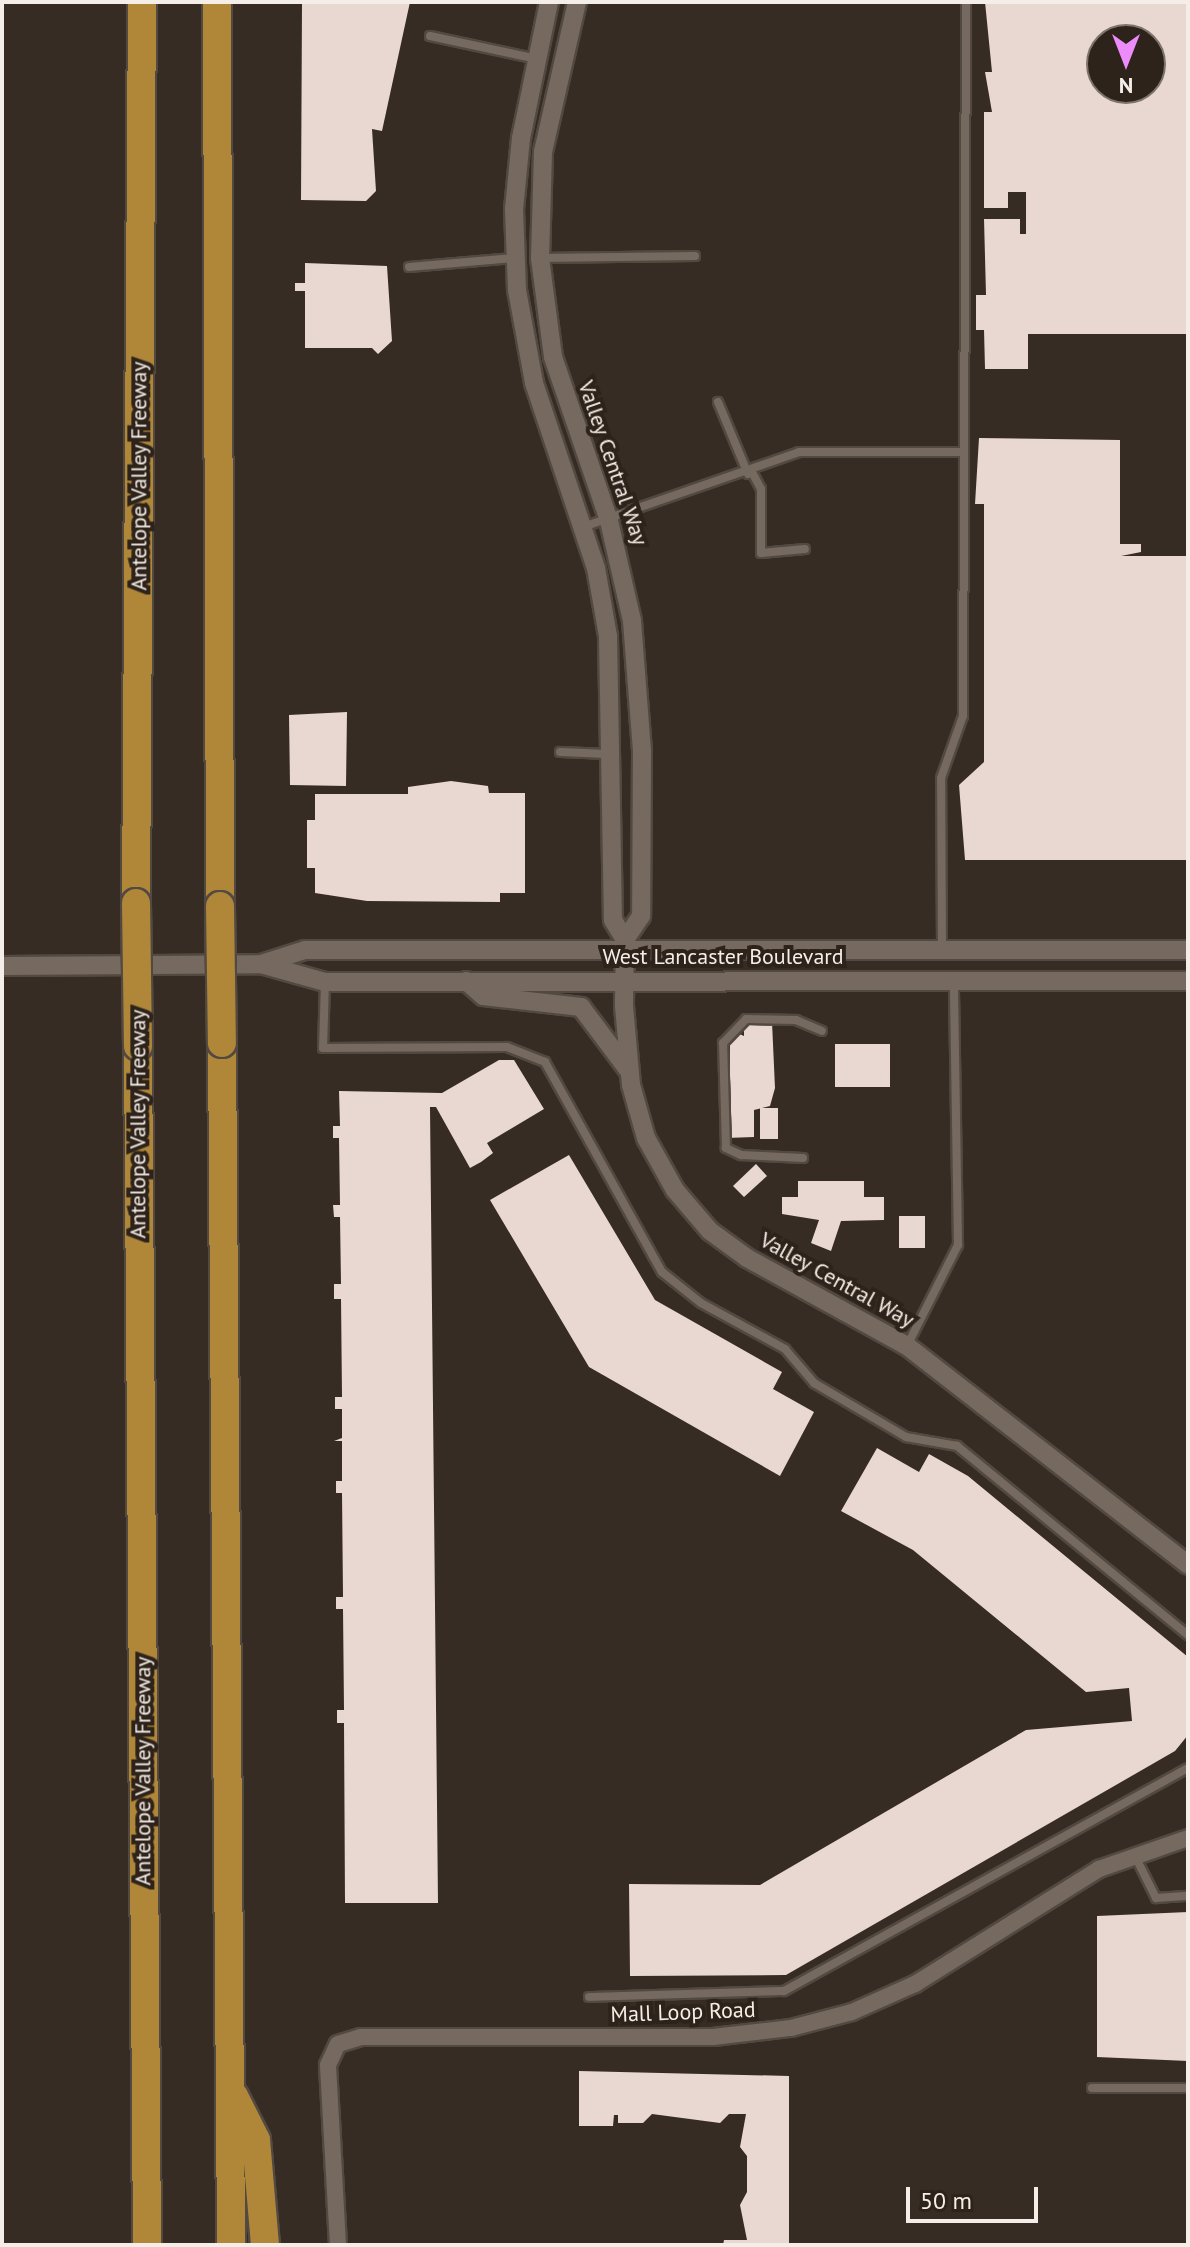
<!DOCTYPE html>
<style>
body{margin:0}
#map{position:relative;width:1190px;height:2247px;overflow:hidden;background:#372c24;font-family:"PT Sans",sans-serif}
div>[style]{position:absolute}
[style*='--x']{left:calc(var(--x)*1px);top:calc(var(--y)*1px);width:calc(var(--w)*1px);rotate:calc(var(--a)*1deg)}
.building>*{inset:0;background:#e9d7d1}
.roads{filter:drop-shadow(2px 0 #524941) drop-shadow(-2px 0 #524941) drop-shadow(0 2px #524941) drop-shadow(0 -2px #524941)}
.service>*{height:8px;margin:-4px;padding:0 4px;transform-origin:4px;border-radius:4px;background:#766a60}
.minor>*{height:16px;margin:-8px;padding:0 8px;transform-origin:8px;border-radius:8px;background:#766a60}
.tertiary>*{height:18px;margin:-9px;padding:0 9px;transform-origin:9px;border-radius:9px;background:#766a60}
.motorway>*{height:28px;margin:-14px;padding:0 14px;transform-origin:14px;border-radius:14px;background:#b08739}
.bridges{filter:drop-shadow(2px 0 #524941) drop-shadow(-2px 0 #524941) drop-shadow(0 2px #524941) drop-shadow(0 -2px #524941)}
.motorway-bridge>*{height:28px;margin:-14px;padding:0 14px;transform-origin:14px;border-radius:14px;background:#b08739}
span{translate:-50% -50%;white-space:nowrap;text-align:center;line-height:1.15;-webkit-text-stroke:8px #2d231a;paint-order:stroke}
.street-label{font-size:22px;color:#f5ede8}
.frame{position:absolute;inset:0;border:4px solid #f5ede8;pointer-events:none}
.north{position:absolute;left:1086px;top:24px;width:80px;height:80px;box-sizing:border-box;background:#2d231a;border:2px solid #7d746c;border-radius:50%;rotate:180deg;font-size:22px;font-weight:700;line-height:32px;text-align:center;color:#f5ede8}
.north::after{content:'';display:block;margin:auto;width:28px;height:36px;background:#ec8cfa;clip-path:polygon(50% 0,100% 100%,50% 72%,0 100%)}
.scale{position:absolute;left:906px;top:2187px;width:132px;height:36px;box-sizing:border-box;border:4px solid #f5ede8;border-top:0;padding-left:10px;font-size:24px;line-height:28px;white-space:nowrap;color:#f5ede8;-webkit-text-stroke:6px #2d231a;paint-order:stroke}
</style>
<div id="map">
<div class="building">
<i style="clip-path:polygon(302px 2px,410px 2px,382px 131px,372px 129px,376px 191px,366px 201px,301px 200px)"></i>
<i style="clip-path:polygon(evenodd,985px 2px,1188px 2px,1188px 334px,1028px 334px,1028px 369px,985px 369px,984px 330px,976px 330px,976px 295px,986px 295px,984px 219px,1020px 219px,1020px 234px,1026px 234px,1026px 192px,1008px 192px,1008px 208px,984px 208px,984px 112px,992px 112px,985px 72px,992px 72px,985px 2px,1102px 40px,1150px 40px,1150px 88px,1102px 88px,1102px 40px)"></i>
<i style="clip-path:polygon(305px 263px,387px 266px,392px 341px,378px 354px,372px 348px,305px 348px,305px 291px,295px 291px,295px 283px,305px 283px)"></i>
<i style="clip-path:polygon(979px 438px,1120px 440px,1120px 544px,1141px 544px,1141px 552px,1121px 556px,1188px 556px,1188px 860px,965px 860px,959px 785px,984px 762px,984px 504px,975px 504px)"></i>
<i style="clip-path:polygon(347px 712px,346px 786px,290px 785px,289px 715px)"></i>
<i style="clip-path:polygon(451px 781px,488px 786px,489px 793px,525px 793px,525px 893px,500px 893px,500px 902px,367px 901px,315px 893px,315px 868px,307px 868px,307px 820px,315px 820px,315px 794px,408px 794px,408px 787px)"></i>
<i style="clip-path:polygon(744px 1020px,772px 1022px,775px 1088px,770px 1106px,754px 1110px,754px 1137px,726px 1138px,723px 1066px,730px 1066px,730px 1046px,724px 1040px,733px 1031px,744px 1036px)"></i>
<i style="clip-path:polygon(835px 1044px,890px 1044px,890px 1087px,835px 1087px)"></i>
<i style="clip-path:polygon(499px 1060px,514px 1060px,544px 1109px,487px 1143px,493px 1153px,481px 1162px,470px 1168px,436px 1107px,430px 1107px,438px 1903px,345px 1903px,344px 1723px,337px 1723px,337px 1710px,344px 1710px,343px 1609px,336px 1609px,336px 1597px,343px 1597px,342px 1493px,336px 1493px,336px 1481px,342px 1481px,342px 1441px,334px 1441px,342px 1438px,342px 1409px,335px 1409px,335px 1397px,342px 1397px,341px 1299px,334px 1299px,334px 1284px,341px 1284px,340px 1217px,334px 1217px,333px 1205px,340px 1205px,339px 1138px,333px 1138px,333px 1126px,340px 1126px,339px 1091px,442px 1093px)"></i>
<i style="clip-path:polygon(760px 1108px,778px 1108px,778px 1139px,760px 1139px)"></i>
<i style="clip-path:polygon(569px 1155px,655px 1300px,782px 1372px,773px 1389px,814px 1412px,780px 1476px,589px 1367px,490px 1200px)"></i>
<i style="clip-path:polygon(756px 1164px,767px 1176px,744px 1197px,733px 1186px)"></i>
<i style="clip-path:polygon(798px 1181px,864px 1181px,864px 1197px,884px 1197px,884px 1220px,841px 1221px,831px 1251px,811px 1243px,819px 1220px,782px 1214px,782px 1197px,798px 1197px)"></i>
<i style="clip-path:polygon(899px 1216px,925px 1216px,925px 1248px,899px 1248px)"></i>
<i style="clip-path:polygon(877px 1448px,919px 1472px,929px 1454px,968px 1476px,1188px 1657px,1188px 1735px,1175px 1751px,786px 1975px,630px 1976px,629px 1884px,760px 1885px,1026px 1730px,1132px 1721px,1129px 1688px,1086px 1692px,913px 1550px,841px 1511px)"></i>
<i style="clip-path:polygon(1188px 1912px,1188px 2061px,1097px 2057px,1097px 1916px)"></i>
<i style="clip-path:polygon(579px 2071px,789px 2076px,789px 2245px,723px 2245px,724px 2240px,747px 2240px,740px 2205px,747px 2192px,747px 2156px,740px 2147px,746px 2114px,729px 2114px,720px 2123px,652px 2114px,643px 2123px,618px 2123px,618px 2115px,614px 2115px,613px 2126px,579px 2126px)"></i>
</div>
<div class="roads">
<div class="service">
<i style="--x:430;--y:36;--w:105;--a:12.1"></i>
<i style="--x:540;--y:258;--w:155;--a:-0.7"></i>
<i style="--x:409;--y:267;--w:105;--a:-4.9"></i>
<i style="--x:718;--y:402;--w:78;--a:67.4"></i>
<i style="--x:752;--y:472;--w:19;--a:62"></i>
<i style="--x:761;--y:489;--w:64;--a:90"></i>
<i style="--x:761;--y:553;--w:44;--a:-5.2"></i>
<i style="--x:583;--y:527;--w:229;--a:-19.1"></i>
<i style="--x:799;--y:452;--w:163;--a:0"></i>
<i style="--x:560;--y:752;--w:48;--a:2.4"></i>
<i style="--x:942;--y:949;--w:171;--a:-90.3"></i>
<i style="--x:941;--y:778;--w:66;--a:-70.5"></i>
<i style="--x:963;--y:716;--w:714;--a:-89.76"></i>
<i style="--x:325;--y:982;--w:66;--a:91.7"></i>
<i style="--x:323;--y:1048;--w:184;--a:-0.3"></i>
<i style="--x:507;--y:1047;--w:41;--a:21.5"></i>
<i style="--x:545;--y:1062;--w:240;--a:60.9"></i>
<i style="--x:662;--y:1272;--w:50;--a:38.5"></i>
<i style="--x:701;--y:1303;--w:96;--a:28.7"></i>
<i style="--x:785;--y:1349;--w:45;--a:49.5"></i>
<i style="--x:814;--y:1383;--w:107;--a:30.4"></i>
<i style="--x:906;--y:1437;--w:52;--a:10"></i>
<i style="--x:957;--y:1446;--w:298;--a:39.3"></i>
<i style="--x:803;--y:1158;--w:62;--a:-177.2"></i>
<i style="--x:741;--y:1155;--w:17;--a:-155"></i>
<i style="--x:726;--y:1148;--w:105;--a:-91.6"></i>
<i style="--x:723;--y:1043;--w:33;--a:-46"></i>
<i style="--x:746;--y:1019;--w:50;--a:1.1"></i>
<i style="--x:796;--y:1020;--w:28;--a:23"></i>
<i style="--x:907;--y:1346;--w:113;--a:-63.2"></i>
<i style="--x:958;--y:1245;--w:264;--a:-90.9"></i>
<i style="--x:1136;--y:1858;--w:45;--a:63.4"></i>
<i style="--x:1156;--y:1898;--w:32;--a:-4"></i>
<i style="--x:589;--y:1997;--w:195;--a:-1.8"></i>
<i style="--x:784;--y:1991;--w:461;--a:-28.9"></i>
<i style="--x:1092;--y:2088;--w:96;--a:0"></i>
</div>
<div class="minor">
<i style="--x:338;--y:2245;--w:180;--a:-93.2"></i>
<i style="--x:328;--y:2065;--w:23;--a:-65"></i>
<i style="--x:338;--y:2044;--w:24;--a:-17"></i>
<i style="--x:361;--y:2037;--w:352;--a:0"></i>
<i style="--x:713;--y:2037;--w:79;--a:-6.6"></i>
<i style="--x:791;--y:2028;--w:63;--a:-14.7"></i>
<i style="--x:852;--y:2012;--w:69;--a:-24"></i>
<i style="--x:915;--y:1984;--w:217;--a:-32"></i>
<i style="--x:1099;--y:1869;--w:94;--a:-19.2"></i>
</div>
<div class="tertiary">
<i style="--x:549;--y:2;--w:139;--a:101.6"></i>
<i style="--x:521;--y:138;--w:71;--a:95.6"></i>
<i style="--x:514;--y:209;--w:81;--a:87.9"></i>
<i style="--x:517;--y:290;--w:95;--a:79.6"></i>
<i style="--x:534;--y:383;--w:195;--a:71.5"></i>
<i style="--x:596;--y:568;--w:69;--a:80"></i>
<i style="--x:608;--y:636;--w:284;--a:89"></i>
<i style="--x:613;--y:920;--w:23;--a:59"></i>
<i style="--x:577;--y:2;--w:154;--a:102.8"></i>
<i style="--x:543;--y:152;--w:106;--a:91.6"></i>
<i style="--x:540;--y:258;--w:100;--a:82.5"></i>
<i style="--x:553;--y:357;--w:173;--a:71.1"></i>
<i style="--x:609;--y:521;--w:103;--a:77"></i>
<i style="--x:632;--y:621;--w:130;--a:85.6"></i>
<i style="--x:642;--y:751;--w:165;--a:90.3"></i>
<i style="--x:641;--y:916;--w:29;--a:124"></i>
<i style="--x:625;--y:940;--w:66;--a:90.9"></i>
<i style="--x:624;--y:1006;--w:79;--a:84.9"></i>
<i style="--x:631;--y:1085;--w:55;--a:74.2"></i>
<i style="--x:646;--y:1138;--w:60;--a:60.9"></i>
<i style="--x:675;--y:1190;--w:54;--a:49.5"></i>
<i style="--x:710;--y:1231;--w:46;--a:36.1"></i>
<i style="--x:747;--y:1258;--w:183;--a:28.8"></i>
<i style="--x:907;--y:1346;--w:356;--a:37.9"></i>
<i style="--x:261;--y:964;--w:66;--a:15.7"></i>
<i style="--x:325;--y:982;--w:863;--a:-0.07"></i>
<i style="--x:2;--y:966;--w:259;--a:-0.4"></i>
<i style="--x:261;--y:964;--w:46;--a:-17.7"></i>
<i style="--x:305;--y:950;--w:883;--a:0"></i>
<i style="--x:466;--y:981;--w:23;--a:41"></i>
<i style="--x:483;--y:996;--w:99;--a:6.4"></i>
<i style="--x:581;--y:1007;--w:80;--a:53.1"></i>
</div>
<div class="motorway">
<i style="--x:217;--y:2;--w:904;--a:89.81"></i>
<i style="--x:136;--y:903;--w:901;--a:-89.62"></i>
<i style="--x:222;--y:1043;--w:1202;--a:89.57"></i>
<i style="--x:138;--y:1046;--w:1199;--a:89.57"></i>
<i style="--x:234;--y:2096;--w:49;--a:63.4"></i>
<i style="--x:256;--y:2140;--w:105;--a:85.1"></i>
</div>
</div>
<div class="bridges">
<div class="motorway-bridge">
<i style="--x:136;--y:903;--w:143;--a:89.2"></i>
<i style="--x:220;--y:906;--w:137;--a:89.2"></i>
</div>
</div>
<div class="street-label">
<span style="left:613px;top:463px;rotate:71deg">Valley Central Way</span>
<span style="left:139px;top:476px;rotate:-90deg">Antelope Valley Freeway</span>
<span style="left:723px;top:957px">West Lancaster Boulevard</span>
<span style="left:138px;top:1124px;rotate:-90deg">Antelope Valley Freeway</span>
<span style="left:837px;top:1280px;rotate:29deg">Valley Central Way</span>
<span style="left:143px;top:1771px;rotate:-90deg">Antelope Valley Freeway</span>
<span style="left:683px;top:2012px;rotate:-2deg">Mall Loop Road</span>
</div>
<div class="frame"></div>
<div class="north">N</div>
<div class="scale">50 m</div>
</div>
